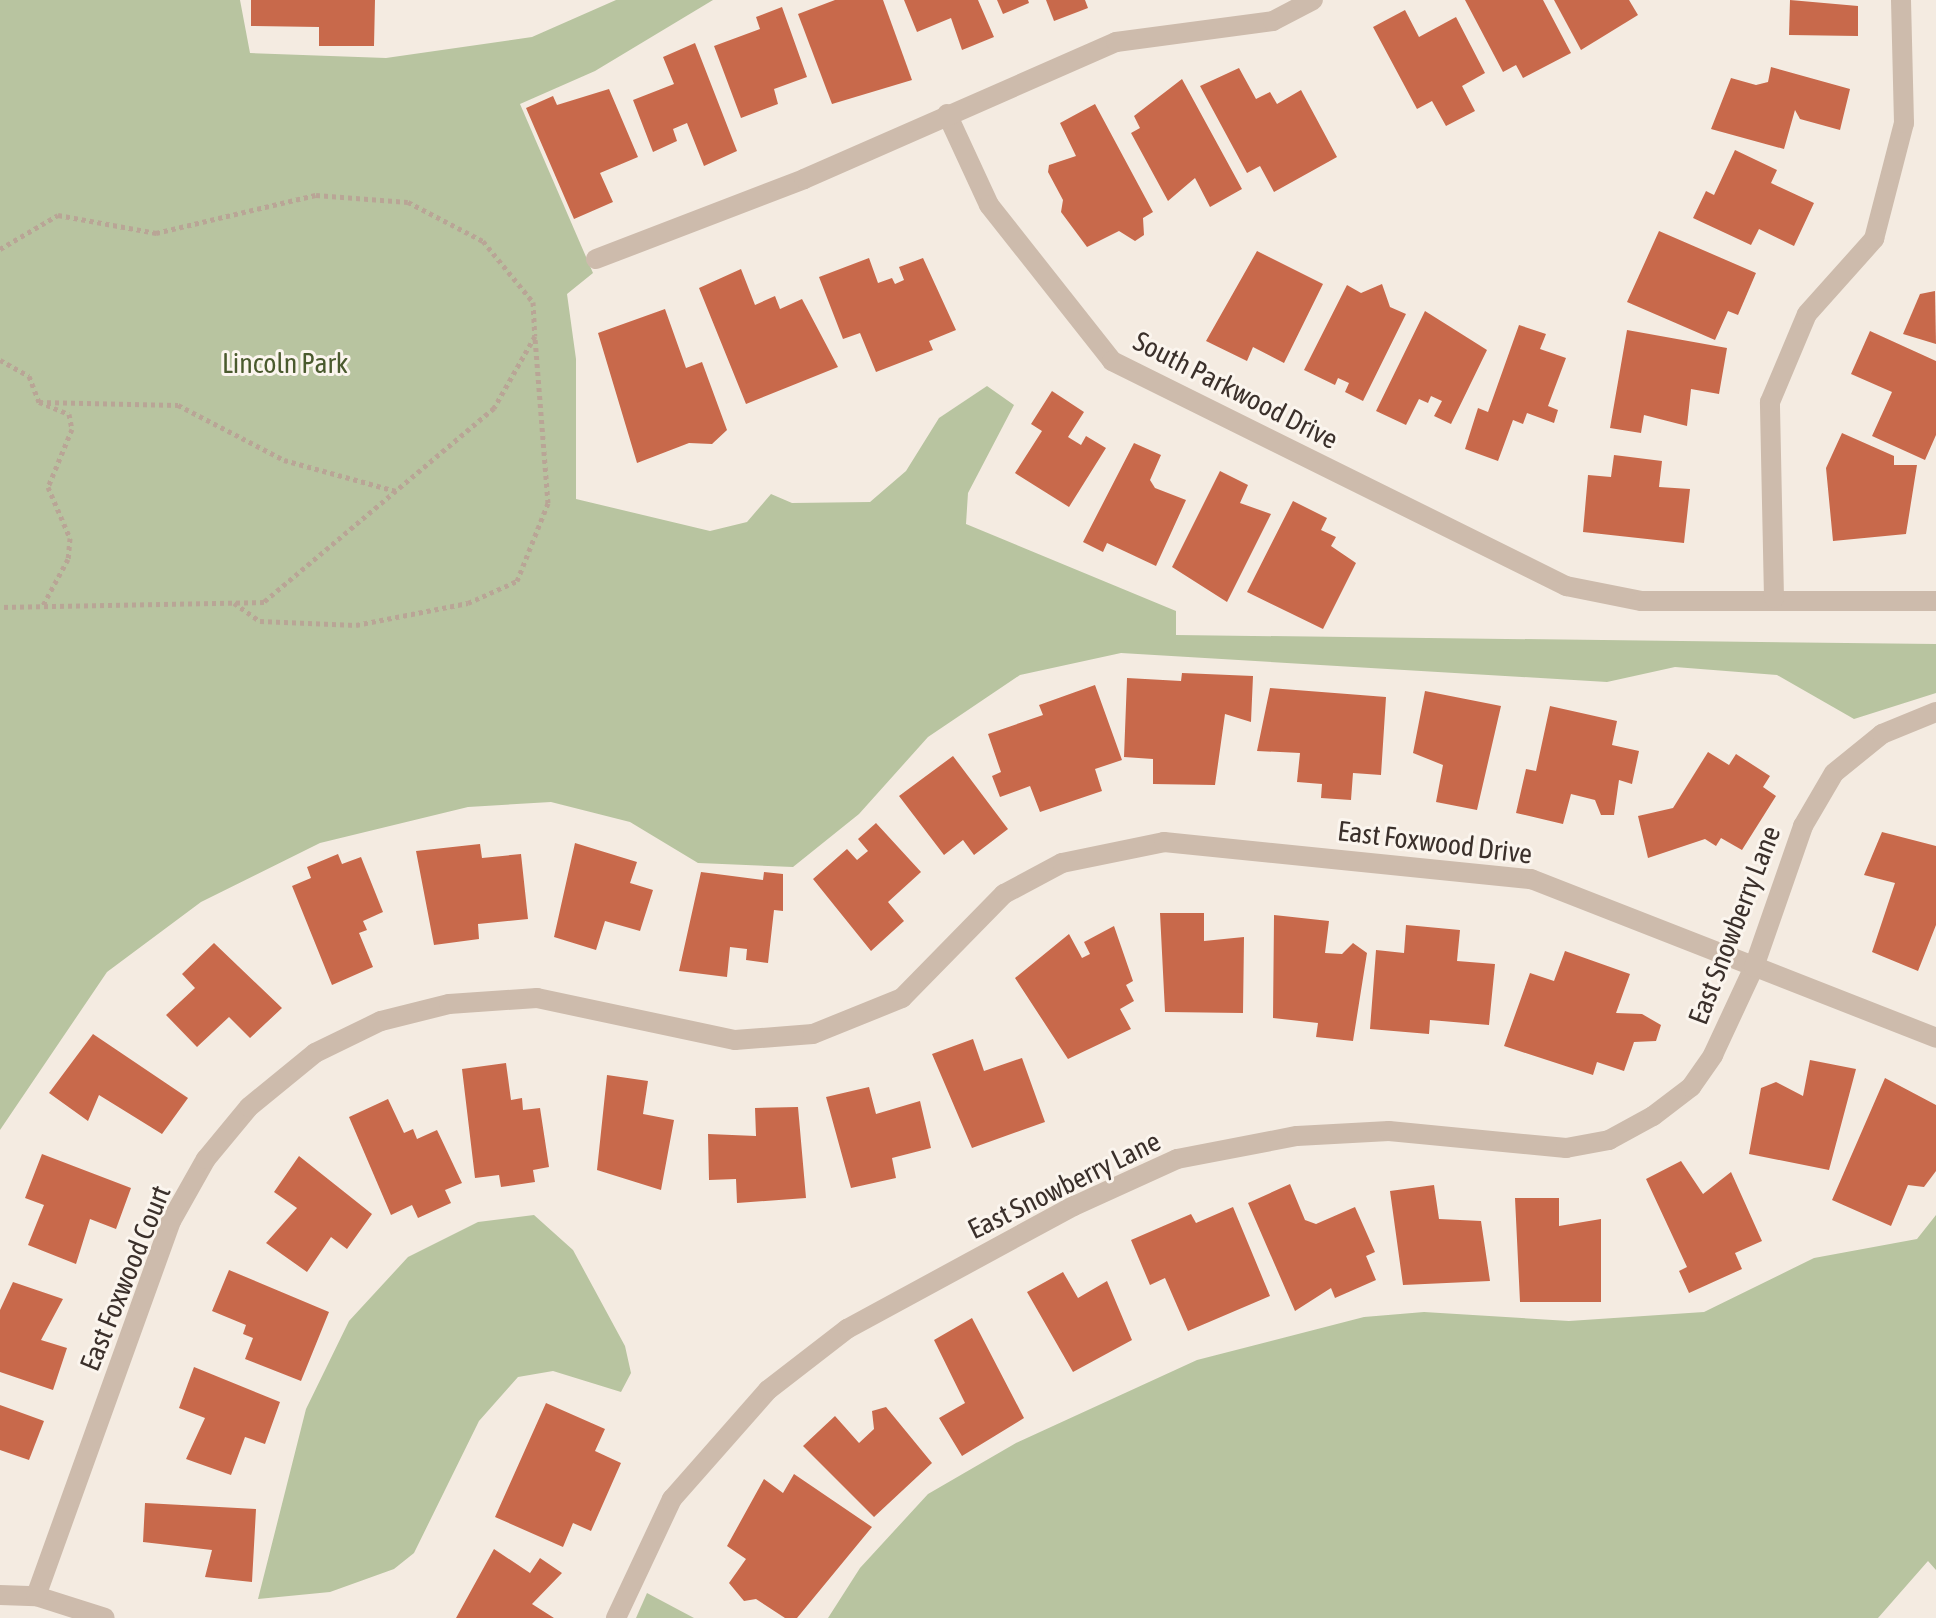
<!DOCTYPE html>
<style>
body{margin:0}
#map{position:relative;width:1936px;height:1618px;overflow:hidden;background:#f4ebe1;font-family:"Asap Condensed",sans-serif}
div>[style]{position:absolute}
[style*='--x']{left:calc(var(--x)*1px);top:calc(var(--y)*1px);width:calc(var(--w)*1px);rotate:calc(var(--a)*1deg)}
.green>*{inset:0;background:#b8c4a0}
.building>*{inset:0;background:#c8694b}
.path>*{height:5px;margin-top:-2.5px;transform-origin:0;background:repeating-linear-gradient(90deg,#b9a596 0 4px,transparent 0 8px)}
.minor>*{height:20px;margin:-10px;padding:0 10px;transform-origin:10px;border-radius:10px;background:#cdbbac}
span{translate:-50% -50%;white-space:nowrap;text-align:center;line-height:1.15;-webkit-text-stroke:6px #fbf5ee;paint-order:stroke}
.park-label{font-size:28px;color:#4a5a2e}
.street-label{font-size:28px;color:#3b302b}
</style>
<div id="map">
<div class="green">
<i style="clip-path:polygon(0 0,240px 0,250px 53px,386px 58px,532px 37px,616px 0,713px 0,595px 71px,520px 104px,593px 273px,567px 294px,576px 359px,576px 499px,710px 531px,747px 522px,771px 494px,792px 503px,870px 502px,906px 471px,939px 418px,987px 386px,1014px 405px,968px 493px,966px 524px,1176px 611px,1176px 635px,1936px 644px,1936px 693px,1854px 719px,1777px 675px,1675px 667px,1607px 682px,1121px 653px,1020px 675px,928px 737px,859px 814px,793px 867px,698px 863px,630px 822px,551px 802px,468px 807px,320px 843px,201px 902px,107px 972px,0 1130px)"></i>
<i style="clip-path:polygon(534px 1215px,573px 1250px,625px 1346px,631px 1373px,621px 1392px,553px 1371px,518px 1377px,479px 1421px,414px 1553px,394px 1569px,330px 1592px,258px 1599px,306px 1409px,349px 1321px,408px 1257px,478px 1222px)"></i>
<i style="clip-path:polygon(1936px 1215px,1936px 1570px,1928px 1561px,1878px 1618px,828px 1618px,860px 1568px,928px 1494px,1016px 1443px,1197px 1360px,1364px 1317px,1424px 1312px,1569px 1321px,1704px 1312px,1814px 1258px,1917px 1239px)"></i>
<i style="clip-path:polygon(647px 1593px,694px 1618px,636px 1618px)"></i>
</div>
<div class="building">
<i style="clip-path:polygon(251px 0,375px 0,374px 46px,319px 46px,319px 27px,251px 26px)"></i>
<i style="clip-path:polygon(835px 0,883px 0,912px 80px,832px 104px,798px 14px)"></i>
<i style="clip-path:polygon(904px 0,978px 0,994px 37px,962px 50px,951px 18px,917px 32px)"></i>
<i style="clip-path:polygon(997px 0,1028px 0,1029px 3px,1003px 14px)"></i>
<i style="clip-path:polygon(1046px 0,1085px 0,1088px 8px,1054px 21px)"></i>
<i style="clip-path:polygon(1465px 0,1543px 0,1571px 53px,1523px 78px,1516px 65px,1503px 72px)"></i>
<i style="clip-path:polygon(1554px 0,1629px 0,1638px 15px,1581px 50px)"></i>
<i style="clip-path:polygon(1790px 0,1858px 6px,1858px 36px,1789px 35px)"></i>
<i style="clip-path:polygon(782px 7px,807px 77px,774px 89px,778px 104px,741px 118px,714px 46px,760px 29px,756px 17px)"></i>
<i style="clip-path:polygon(1405px 10px,1419px 37px,1456px 17px,1485px 73px,1462px 86px,1475px 111px,1446px 126px,1432px 101px,1417px 109px,1373px 27px)"></i>
<i style="clip-path:polygon(695px 43px,737px 151px,704px 166px,687px 123px,673px 129px,677px 141px,653px 152px,633px 100px,674px 84px,663px 57px)"></i>
<i style="clip-path:polygon(1771px 67px,1850px 89px,1840px 130px,1800px 119px,1795px 110px,1784px 149px,1711px 129px,1731px 78px,1756px 85px,1768px 82px)"></i>
<i style="clip-path:polygon(1239px 68px,1256px 99px,1270px 92px,1277px 104px,1301px 90px,1337px 157px,1274px 192px,1260px 166px,1247px 173px,1200px 86px)"></i>
<i style="clip-path:polygon(1182px 79px,1242px 189px,1210px 207px,1195px 178px,1168px 201px,1131px 133px,1140px 128px,1134px 116px)"></i>
<i style="clip-path:polygon(609px 89px,638px 157px,600px 173px,613px 202px,574px 219px,526px 108px,553px 96px,557px 105px)"></i>
<i style="clip-path:polygon(1095px 104px,1153px 212px,1143px 218px,1144px 235px,1135px 241px,1119px 231px,1087px 247px,1061px 212px,1063px 200px,1048px 172px,1049px 165px,1076px 156px,1060px 123px)"></i>
<i style="clip-path:polygon(1735px 150px,1777px 170px,1771px 183px,1814px 203px,1794px 246px,1759px 229px,1751px 245px,1693px 218px,1706px 191px,1714px 195px)"></i>
<i style="clip-path:polygon(1659px 231px,1756px 273px,1738px 315px,1728px 311px,1715px 340px,1627px 302px)"></i>
<i style="clip-path:polygon(1257px 251px,1323px 284px,1284px 363px,1253px 347px,1247px 361px,1206px 341px)"></i>
<i style="clip-path:polygon(869px 258px,878px 283px,892px 278px,895px 284px,904px 280px,899px 267px,923px 258px,956px 330px,929px 341px,933px 350px,876px 372px,860px 333px,843px 339px,819px 277px)"></i>
<i style="clip-path:polygon(741px 269px,755px 305px,775px 296px,780px 309px,802px 299px,838px 367px,746px 404px,699px 288px)"></i>
<i style="clip-path:polygon(1382px 284px,1390px 307px,1406px 314px,1363px 401px,1345px 392px,1349px 383px,1338px 378px,1335px 385px,1304px 370px,1347px 285px,1361px 293px)"></i>
<i style="clip-path:polygon(1935px 291px,1936px 344px,1903px 334px,1920px 294px)"></i>
<i style="clip-path:polygon(665px 309px,686px 368px,702px 362px,727px 430px,712px 444px,689px 443px,637px 463px,598px 333px)"></i>
<i style="clip-path:polygon(1425px 311px,1487px 350px,1451px 424px,1434px 416px,1442px 401px,1431px 396px,1428px 403px,1419px 399px,1406px 425px,1376px 411px)"></i>
<i style="clip-path:polygon(1519px 325px,1546px 334px,1540px 349px,1566px 358px,1548px 406px,1558px 410px,1554px 423px,1527px 413px,1523px 424px,1513px 420px,1498px 461px,1465px 449px,1478px 408px,1488px 412px)"></i>
<i style="clip-path:polygon(1627px 330px,1727px 348px,1719px 394px,1691px 389px,1687px 426px,1644px 415px,1641px 433px,1610px 428px)"></i>
<i style="clip-path:polygon(1870px 331px,1936px 361px,1936px 435px,1925px 460px,1872px 436px,1892px 392px,1851px 374px)"></i>
<i style="clip-path:polygon(1052px 391px,1084px 412px,1068px 437px,1081px 445px,1086px 436px,1106px 448px,1069px 507px,1015px 473px,1042px 431px,1031px 424px)"></i>
<i style="clip-path:polygon(1842px 433px,1894px 456px,1894px 465px,1917px 465px,1906px 534px,1833px 541px,1826px 468px)"></i>
<i style="clip-path:polygon(1134px 443px,1161px 455px,1150px 480px,1155px 488px,1186px 500px,1156px 566px,1107px 543px,1103px 552px,1083px 542px)"></i>
<i style="clip-path:polygon(1614px 455px,1662px 461px,1659px 487px,1690px 489px,1684px 543px,1583px 532px,1588px 475px,1611px 477px)"></i>
<i style="clip-path:polygon(1220px 471px,1248px 485px,1240px 503px,1271px 514px,1227px 602px,1172px 567px)"></i>
<i style="clip-path:polygon(1293px 501px,1327px 518px,1321px 530px,1336px 537px,1331px 546px,1356px 563px,1323px 629px,1247px 592px)"></i>
<i style="clip-path:polygon(1182px 673px,1253px 676px,1251px 722px,1225px 714px,1215px 785px,1153px 784px,1153px 759px,1124px 757px,1127px 678px,1181px 681px)"></i>
<i style="clip-path:polygon(1095px 685px,1122px 760px,1095px 769px,1102px 791px,1040px 812px,1030px 786px,1000px 797px,992px 776px,1001px 772px,988px 734px,1043px 715px,1039px 705px)"></i>
<i style="clip-path:polygon(1270px 688px,1386px 697px,1381px 775px,1353px 773px,1351px 800px,1321px 798px,1322px 784px,1297px 782px,1300px 753px,1257px 751px)"></i>
<i style="clip-path:polygon(1425px 691px,1501px 706px,1477px 810px,1436px 802px,1443px 765px,1413px 753px)"></i>
<i style="clip-path:polygon(1550px 706px,1617px 721px,1612px 745px,1639px 751px,1632px 784px,1619px 780px,1614px 815px,1601px 815px,1595px 800px,1571px 794px,1563px 824px,1516px 813px,1526px 769px,1536px 771px)"></i>
<i style="clip-path:polygon(1708px 752px,1729px 765px,1736px 754px,1770px 776px,1763px 787px,1776px 796px,1742px 850px,1721px 838px,1716px 846px,1705px 839px,1648px 858px,1638px 816px,1673px 808px)"></i>
<i style="clip-path:polygon(953px 756px,1008px 829px,974px 855px,963px 840px,944px 855px,899px 796px)"></i>
<i style="clip-path:polygon(876px 823px,921px 872px,888px 902px,904px 921px,871px 951px,813px 879px,847px 849px,857px 860px,868px 851px,858px 839px)"></i>
<i style="clip-path:polygon(1882px 832px,1936px 846px,1936px 925px,1918px 971px,1872px 952px,1895px 883px,1864px 875px)"></i>
<i style="clip-path:polygon(575px 843px,637px 862px,630px 883px,653px 890px,640px 931px,605px 921px,596px 950px,554px 937px)"></i>
<i style="clip-path:polygon(480px 844px,482px 858px,521px 854px,528px 919px,478px 924px,479px 939px,434px 945px,416px 851px)"></i>
<i style="clip-path:polygon(338px 854px,342px 864px,361px 857px,383px 912px,363px 921px,367px 930px,359px 933px,373px 967px,332px 985px,292px 886px,311px 878px,307px 867px)"></i>
<i style="clip-path:polygon(701px 872px,763px 880px,764px 872px,783px 874px,783px 911px,774px 910px,768px 963px,746px 960px,747px 949px,730px 947px,727px 977px,679px 971px)"></i>
<i style="clip-path:polygon(1160px 913px,1204px 913px,1204px 941px,1244px 937px,1243px 1013px,1165px 1012px)"></i>
<i style="clip-path:polygon(1274px 915px,1329px 921px,1325px 953px,1342px 954px,1353px 943px,1367px 953px,1353px 1041px,1316px 1037px,1318px 1023px,1273px 1018px)"></i>
<i style="clip-path:polygon(1406px 925px,1460px 930px,1457px 961px,1495px 964px,1489px 1025px,1430px 1020px,1429px 1034px,1370px 1029px,1376px 950px,1404px 953px)"></i>
<i style="clip-path:polygon(1114px 926px,1133px 981px,1126px 985px,1134px 1001px,1120px 1009px,1131px 1029px,1068px 1059px,1015px 978px,1069px 934px,1082px 958px,1090px 954px,1084px 942px)"></i>
<i style="clip-path:polygon(214px 943px,282px 1008px,250px 1038px,229px 1017px,197px 1047px,166px 1015px,195px 988px,182px 974px)"></i>
<i style="clip-path:polygon(1565px 951px,1630px 974px,1616px 1013px,1642px 1014px,1661px 1025px,1656px 1041px,1634px 1042px,1624px 1071px,1597px 1062px,1593px 1075px,1504px 1046px,1530px 973px,1554px 981px)"></i>
<i style="clip-path:polygon(93px 1034px,188px 1098px,162px 1134px,99px 1095px,88px 1121px,49px 1093px)"></i>
<i style="clip-path:polygon(973px 1039px,984px 1071px,1022px 1058px,1045px 1122px,972px 1148px,932px 1054px)"></i>
<i style="clip-path:polygon(1810px 1060px,1856px 1069px,1829px 1170px,1749px 1154px,1761px 1088px,1776px 1082px,1803px 1096px)"></i>
<i style="clip-path:polygon(506px 1063px,511px 1100px,522px 1098px,523px 1110px,540px 1108px,549px 1167px,533px 1170px,535px 1182px,501px 1187px,499px 1175px,475px 1178px,462px 1069px)"></i>
<i style="clip-path:polygon(607px 1075px,648px 1081px,643px 1114px,674px 1120px,661px 1190px,597px 1170px)"></i>
<i style="clip-path:polygon(1885px 1078px,1936px 1105px,1936px 1171px,1924px 1187px,1908px 1185px,1891px 1226px,1832px 1200px)"></i>
<i style="clip-path:polygon(869px 1087px,876px 1114px,920px 1101px,931px 1148px,892px 1158px,896px 1178px,851px 1188px,826px 1097px)"></i>
<i style="clip-path:polygon(388px 1099px,404px 1133px,413px 1129px,417px 1139px,437px 1130px,462px 1183px,445px 1190px,451px 1203px,418px 1218px,412px 1205px,391px 1215px,349px 1117px)"></i>
<i style="clip-path:polygon(798px 1107px,806px 1198px,737px 1203px,736px 1179px,709px 1180px,708px 1134px,756px 1136px,755px 1108px)"></i>
<i style="clip-path:polygon(42px 1154px,131px 1188px,116px 1229px,90px 1219px,76px 1264px,28px 1245px,44px 1205px,25px 1198px)"></i>
<i style="clip-path:polygon(299px 1156px,372px 1214px,347px 1249px,331px 1237px,307px 1272px,266px 1243px,297px 1208px,274px 1192px)"></i>
<i style="clip-path:polygon(1681px 1161px,1703px 1194px,1731px 1172px,1762px 1241px,1735px 1253px,1742px 1269px,1689px 1293px,1679px 1271px,1687px 1267px,1646px 1179px)"></i>
<i style="clip-path:polygon(1290px 1184px,1305px 1220px,1316px 1224px,1355px 1207px,1375px 1252px,1366px 1256px,1376px 1280px,1335px 1298px,1331px 1288px,1295px 1311px,1248px 1203px)"></i>
<i style="clip-path:polygon(1434px 1185px,1439px 1219px,1481px 1221px,1490px 1281px,1403px 1285px,1390px 1191px)"></i>
<i style="clip-path:polygon(1515px 1198px,1559px 1198px,1559px 1226px,1601px 1219px,1601px 1302px,1520px 1302px)"></i>
<i style="clip-path:polygon(1233px 1207px,1270px 1296px,1188px 1331px,1165px 1278px,1150px 1285px,1131px 1240px,1191px 1214px,1196px 1223px)"></i>
<i style="clip-path:polygon(229px 1270px,329px 1312px,301px 1381px,245px 1359px,253px 1338px,243px 1334px,246px 1325px,212px 1311px)"></i>
<i style="clip-path:polygon(1063px 1272px,1078px 1298px,1107px 1281px,1132px 1340px,1073px 1372px,1027px 1292px)"></i>
<i style="clip-path:polygon(13px 1282px,63px 1299px,41px 1340px,67px 1348px,53px 1390px,0 1372px,0 1310px)"></i>
<i style="clip-path:polygon(972px 1318px,1024px 1418px,962px 1456px,939px 1418px,965px 1403px,934px 1340px)"></i>
<i style="clip-path:polygon(194px 1367px,280px 1402px,265px 1444px,245px 1437px,231px 1475px,186px 1459px,205px 1418px,179px 1408px)"></i>
<i style="clip-path:polygon(546px 1403px,605px 1429px,595px 1451px,621px 1463px,591px 1531px,573px 1523px,563px 1547px,495px 1517px)"></i>
<i style="clip-path:polygon(0 1405px,44px 1421px,29px 1460px,0 1450px)"></i>
<i style="clip-path:polygon(886px 1407px,932px 1463px,874px 1517px,803px 1446px,835px 1416px,859px 1443px,874px 1429px,872px 1411px)"></i>
<i style="clip-path:polygon(794px 1474px,872px 1527px,797px 1618px,785px 1618px,756px 1599px,744px 1601px,729px 1583px,746px 1559px,727px 1546px,764px 1479px,783px 1493px)"></i>
<i style="clip-path:polygon(145px 1503px,256px 1509px,252px 1582px,205px 1577px,212px 1550px,143px 1542px)"></i>
<i style="clip-path:polygon(494px 1549px,530px 1573px,540px 1558px,562px 1573px,532px 1604px,554px 1618px,456px 1618px)"></i>
</div>
<div class="path">
<i style="--x:0;--y:249;--w:67;--a:-30.4"></i>
<i style="--x:58;--y:215;--w:100;--a:10.4"></i>
<i style="--x:156;--y:233;--w:164;--a:-13.4"></i>
<i style="--x:316;--y:195;--w:92;--a:4.4"></i>
<i style="--x:408;--y:202;--w:85;--a:27.5"></i>
<i style="--x:483;--y:241;--w:79;--a:50.7"></i>
<i style="--x:533;--y:302;--w:34;--a:87"></i>
<i style="--x:535;--y:336;--w:83;--a:119.7"></i>
<i style="--x:494;--y:408;--w:301;--a:139.9"></i>
<i style="--x:264;--y:602;--w:264;--a:178.9"></i>
<i style="--x:0;--y:360;--w:33;--a:29"></i>
<i style="--x:29;--y:376;--w:28;--a:69"></i>
<i style="--x:39;--y:402;--w:32;--a:22"></i>
<i style="--x:69;--y:414;--w:15;--a:79"></i>
<i style="--x:72;--y:429;--w:63;--a:112.5"></i>
<i style="--x:48;--y:487;--w:56;--a:66.7"></i>
<i style="--x:70;--y:538;--w:21;--a:95"></i>
<i style="--x:68;--y:559;--w:55;--a:118.4"></i>
<i style="--x:39;--y:402;--w:139;--a:1.2"></i>
<i style="--x:178;--y:405;--w:119;--a:27.4"></i>
<i style="--x:284;--y:460;--w:116;--a:15.5"></i>
<i style="--x:234;--y:603;--w:32;--a:35"></i>
<i style="--x:260;--y:621;--w:96;--a:2.4"></i>
<i style="--x:356;--y:625;--w:114;--a:-11.1"></i>
<i style="--x:468;--y:603;--w:54;--a:-24.2"></i>
<i style="--x:517;--y:581;--w:84;--a:-68.3"></i>
<i style="--x:548;--y:503;--w:167;--a:-94.5"></i>
</div>
<div class="minor">
<i style="--x:947;--y:114;--w:100;--a:65.2"></i>
<i style="--x:989;--y:205;--w:199;--a:51.7"></i>
<i style="--x:1112;--y:361;--w:507;--a:26.36"></i>
<i style="--x:1566;--y:586;--w:76;--a:11.3"></i>
<i style="--x:1641;--y:601;--w:295;--a:0"></i>
<i style="--x:596;--y:259;--w:223;--a:-21"></i>
<i style="--x:804;--y:179;--w:341;--a:-23.7"></i>
<i style="--x:1116;--y:42;--w:158;--a:-7.6"></i>
<i style="--x:1273;--y:21;--w:45;--a:-27.7"></i>
<i style="--x:1774;--y:598;--w:196;--a:-91.2"></i>
<i style="--x:1770;--y:402;--w:95;--a:-67.2"></i>
<i style="--x:1807;--y:314;--w:101;--a:-48.2"></i>
<i style="--x:1874;--y:239;--w:120;--a:-75.5"></i>
<i style="--x:1904;--y:123;--w:123;--a:-91.4"></i>
<i style="--x:0;--y:1595;--w:36;--a:2"></i>
<i style="--x:36;--y:1596;--w:72;--a:17.7"></i>
<i style="--x:36;--y:1596;--w:399;--a:-70.2"></i>
<i style="--x:171;--y:1221;--w:71;--a:-60.6"></i>
<i style="--x:206;--y:1159;--w:67;--a:-50.4"></i>
<i style="--x:249;--y:1107;--w:85;--a:-39.3"></i>
<i style="--x:315;--y:1053;--w:73;--a:-25.9"></i>
<i style="--x:381;--y:1021;--w:70;--a:-14"></i>
<i style="--x:449;--y:1004;--w:88;--a:-3.9"></i>
<i style="--x:537;--y:998;--w:202;--a:12"></i>
<i style="--x:735;--y:1040;--w:78;--a:-4.4"></i>
<i style="--x:813;--y:1034;--w:96;--a:-22"></i>
<i style="--x:902;--y:998;--w:146;--a:-45.6"></i>
<i style="--x:1004;--y:894;--w:66;--a:-28.1"></i>
<i style="--x:1062;--y:863;--w:104;--a:-11.6"></i>
<i style="--x:1164;--y:842;--w:369;--a:5.8"></i>
<i style="--x:1531;--y:879;--w:435;--a:21.4"></i>
<i style="--x:616;--y:1618;--w:132;--a:-64.8"></i>
<i style="--x:672;--y:1499;--w:145;--a:-48.6"></i>
<i style="--x:768;--y:1390;--w:100;--a:-37.7"></i>
<i style="--x:847;--y:1329;--w:258;--a:-28.5"></i>
<i style="--x:1074;--y:1206;--w:113;--a:-24.5"></i>
<i style="--x:1177;--y:1159;--w:122;--a:-10.9"></i>
<i style="--x:1297;--y:1136;--w:92;--a:-3.1"></i>
<i style="--x:1389;--y:1131;--w:178;--a:5.5"></i>
<i style="--x:1566;--y:1148;--w:44;--a:-10.5"></i>
<i style="--x:1609;--y:1140;--w:50;--a:-28.6"></i>
<i style="--x:1653;--y:1116;--w:48;--a:-37.3"></i>
<i style="--x:1691;--y:1087;--w:39;--a:-55"></i>
<i style="--x:1713;--y:1055;--w:97;--a:-65"></i>
<i style="--x:1754;--y:967;--w:149;--a:-70.8"></i>
<i style="--x:1803;--y:826;--w:61;--a:-59.7"></i>
<i style="--x:1834;--y:773;--w:62;--a:-39.1"></i>
<i style="--x:1882;--y:734;--w:58;--a:-22.2"></i>
</div>
<div class="park-label">
<span style="left:285px;top:363px">Lincoln Park</span>
</div>
<div class="street-label">
<span style="left:1236px;top:390px;rotate:27deg">South Parkwood Drive</span>
<span style="left:1435px;top:842px;rotate:7deg">East Foxwood Drive</span>
<span style="left:1734px;top:925px;rotate:-69deg">East Snowberry Lane</span>
<span style="left:1064px;top:1185px;rotate:-26deg">East Snowberry Lane</span>
<span style="left:125px;top:1278px;rotate:-68deg">East Foxwood Court</span>
</div>
</div>
